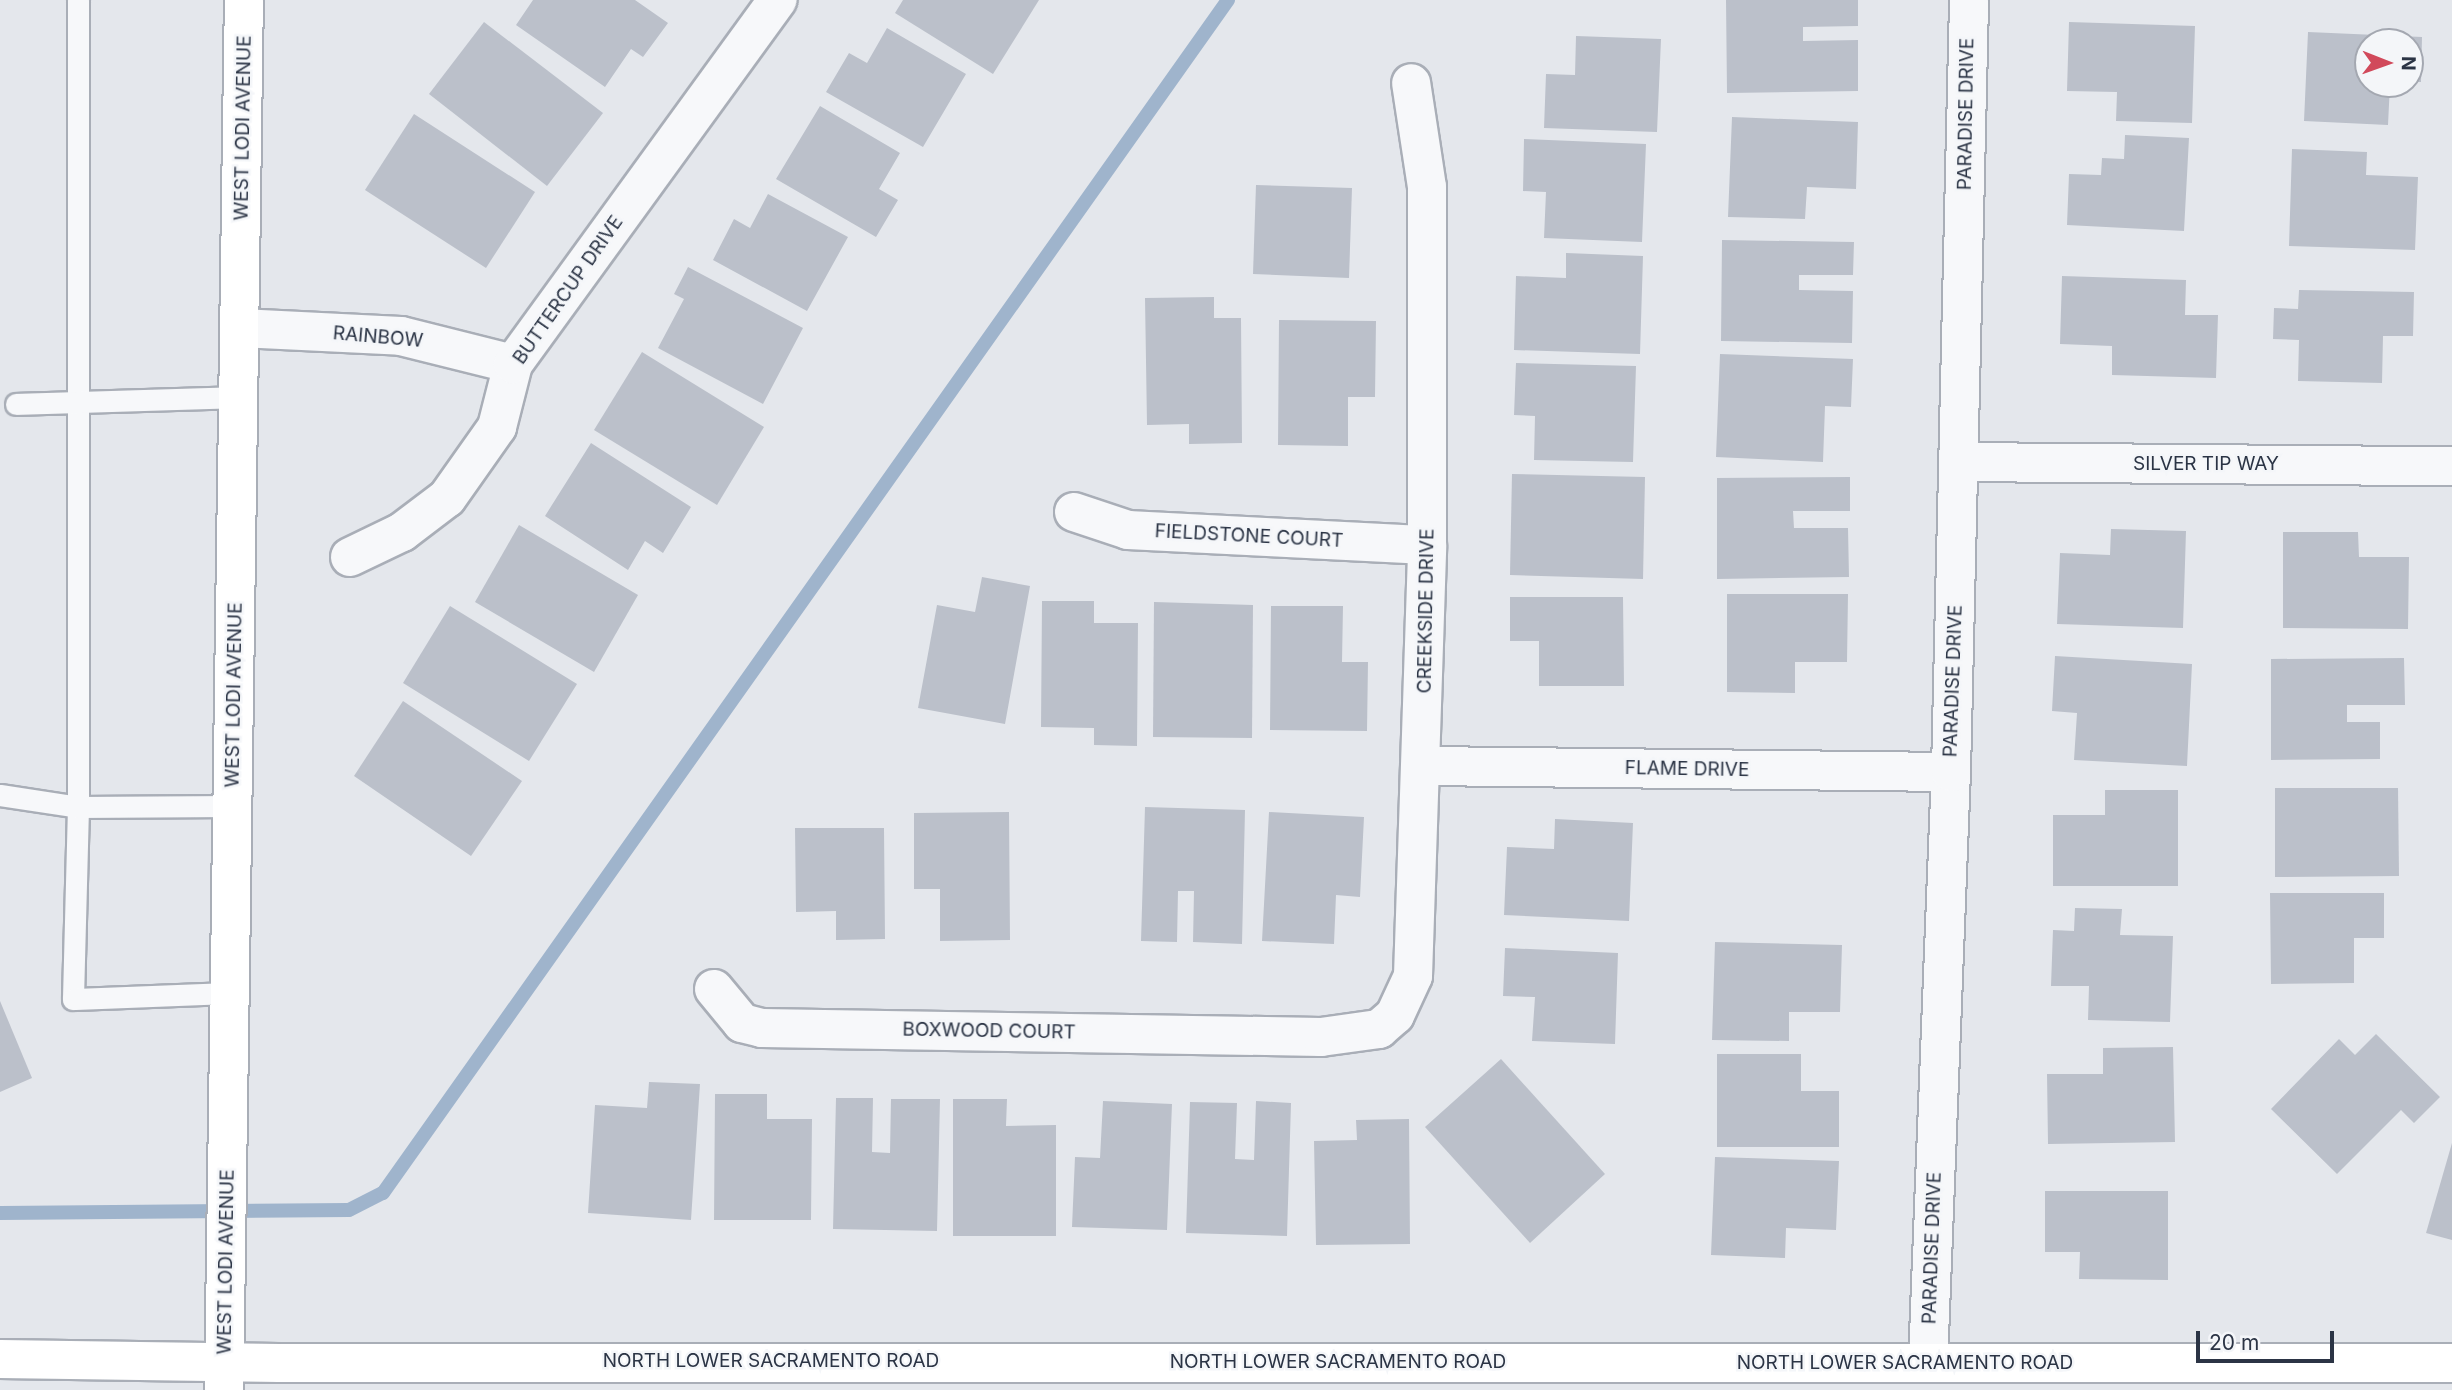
<!DOCTYPE html>
<style>
body{margin:0}
#map{position:relative;width:2452px;height:1390px;overflow:hidden;background:#e4e7ec;font-family:Inter,sans-serif}
div>[style]{position:absolute}
[style*='--x']{left:calc(var(--x)*1px);top:calc(var(--y)*1px);width:calc(var(--w)*1px);rotate:calc(var(--a)*1deg)}
.stream>*{height:14px;margin:-7px;padding:0 7px;transform-origin:7px;border-radius:7px;background:#9fb4cc}
.building>*{inset:0;background:#bbc0ca}
.roads{filter:drop-shadow(2px 0 #a9aeb7) drop-shadow(-2px 0 #a9aeb7) drop-shadow(0 2px #a9aeb7) drop-shadow(0 -2px #a9aeb7)}
.lane>*{height:21px;margin:-10.5px;padding:0 10.5px;transform-origin:10.5px;border-radius:10.5px;background:#f7f8fa}
.street>*{height:38px;margin:-19px;padding:0 19px;transform-origin:19px;border-radius:19px;background:#f7f8fa}
.secondary>*{height:38px;margin:-19px;padding:0 19px;transform-origin:19px;border-radius:19px;background:#fff}
span{translate:-50% -50%;white-space:nowrap;text-align:center;line-height:1.15;-webkit-text-stroke:5px #f4f6f9;paint-order:stroke}
.street-label{font-size:19px;color:#2b3445}
.north{position:absolute;left:2354px;top:28px;width:70px;height:70px;box-sizing:border-box;background:#f4f6f9;border:2px solid #a4a8b1;border-radius:50%;rotate:91deg;font-size:19px;font-weight:700;line-height:28px;text-align:center;color:#2b3445}
.north::after{content:'';display:block;margin:auto;width:24px;height:32px;background:#d1495b;clip-path:polygon(50% 0,100% 100%,50% 72%,0 100%)}
.scale{position:absolute;left:2196px;top:1331px;width:138px;height:32px;box-sizing:border-box;border:4px solid #2b3445;border-top:0;padding-left:9px;font-size:21px;line-height:24px;white-space:nowrap;color:#2b3445;-webkit-text-stroke:5px #f4f6f9;paint-order:stroke}
</style>
<div id="map">
<div class="stream">
<i style="--x:0;--y:1213;--w:349;--a:-0.5"></i>
<i style="--x:349;--y:1210;--w:38;--a:-27"></i>
<i style="--x:383;--y:1193;--w:1462;--a:-54.69"></i>
</div>
<div class="building">
<i style="clip-path:polygon(533px 0,635px 0,668px 23px,643px 57px,631px 49px,605px 87px,516px 25px)"></i>
<i style="clip-path:polygon(903px 0,1039px 0,993px 74px,895px 13px)"></i>
<i style="clip-path:polygon(1726px 0,1858px 0,1858px 26px,1803px 27px,1803px 41px,1858px 40px,1858px 91px,1727px 93px)"></i>
<i style="clip-path:polygon(484px 22px,603px 113px,547px 186px,429px 94px)"></i>
<i style="clip-path:polygon(2069px 22px,2195px 26px,2192px 123px,2116px 121px,2117px 92px,2067px 91px)"></i>
<i style="clip-path:polygon(887px 28px,966px 74px,923px 147px,826px 92px,849px 53px,867px 63px)"></i>
<i style="clip-path:polygon(2308px 32px,2422px 37px,2421px 82px,2410px 82px,2410px 42px,2368px 42px,2368px 84px,2390px 84px,2388px 125px,2304px 121px)"></i>
<i style="clip-path:polygon(1576px 36px,1661px 39px,1657px 132px,1544px 128px,1546px 74px,1575px 75px)"></i>
<i style="clip-path:polygon(820px 106px,900px 153px,879px 189px,898px 200px,876px 237px,776px 179px)"></i>
<i style="clip-path:polygon(414px 114px,535px 192px,486px 268px,365px 190px)"></i>
<i style="clip-path:polygon(1732px 117px,1858px 122px,1856px 189px,1807px 187px,1805px 219px,1728px 217px)"></i>
<i style="clip-path:polygon(2125px 135px,2189px 138px,2184px 231px,2067px 225px,2069px 174px,2101px 175px,2102px 158px,2124px 159px)"></i>
<i style="clip-path:polygon(1524px 139px,1646px 144px,1642px 242px,1544px 238px,1546px 192px,1523px 191px)"></i>
<i style="clip-path:polygon(2292px 149px,2367px 152px,2366px 175px,2418px 177px,2415px 250px,2289px 246px)"></i>
<i style="clip-path:polygon(1256px 185px,1352px 188px,1349px 278px,1253px 274px)"></i>
<i style="clip-path:polygon(768px 194px,848px 237px,807px 311px,713px 260px,734px 219px,750px 228px)"></i>
<i style="clip-path:polygon(1722px 240px,1854px 242px,1853px 275px,1799px 275px,1799px 290px,1853px 291px,1852px 343px,1721px 341px)"></i>
<i style="clip-path:polygon(1566px 253px,1643px 256px,1640px 354px,1514px 350px,1516px 276px,1566px 278px)"></i>
<i style="clip-path:polygon(688px 267px,803px 328px,763px 404px,658px 348px,684px 299px,674px 294px)"></i>
<i style="clip-path:polygon(2062px 276px,2186px 280px,2185px 315px,2218px 315px,2216px 378px,2112px 375px,2112px 346px,2060px 344px)"></i>
<i style="clip-path:polygon(2299px 290px,2414px 292px,2413px 336px,2383px 336px,2382px 383px,2298px 381px,2299px 340px,2273px 339px,2274px 308px,2298px 309px)"></i>
<i style="clip-path:polygon(1214px 297px,1214px 318px,1241px 318px,1242px 443px,1189px 444px,1189px 424px,1147px 425px,1145px 298px)"></i>
<i style="clip-path:polygon(1279px 320px,1376px 321px,1375px 397px,1348px 397px,1348px 446px,1278px 445px)"></i>
<i style="clip-path:polygon(642px 352px,764px 427px,717px 505px,594px 430px)"></i>
<i style="clip-path:polygon(1720px 354px,1853px 359px,1851px 407px,1825px 406px,1823px 462px,1716px 457px)"></i>
<i style="clip-path:polygon(1516px 363px,1636px 366px,1633px 462px,1534px 460px,1535px 416px,1514px 415px)"></i>
<i style="clip-path:polygon(591px 443px,691px 507px,663px 553px,645px 541px,628px 570px,545px 516px)"></i>
<i style="clip-path:polygon(1512px 474px,1645px 477px,1643px 579px,1510px 575px)"></i>
<i style="clip-path:polygon(1850px 477px,1850px 511px,1793px 511px,1794px 528px,1848px 528px,1849px 577px,1717px 579px,1717px 478px)"></i>
<i style="clip-path:polygon(519px 525px,638px 595px,594px 672px,475px 602px)"></i>
<i style="clip-path:polygon(2111px 529px,2186px 531px,2183px 628px,2057px 624px,2060px 553px,2110px 555px)"></i>
<i style="clip-path:polygon(2283px 532px,2358px 532px,2359px 557px,2409px 557px,2408px 629px,2283px 628px)"></i>
<i style="clip-path:polygon(982px 577px,1030px 586px,1005px 724px,918px 708px,937px 605px,975px 612px)"></i>
<i style="clip-path:polygon(1727px 594px,1848px 594px,1847px 662px,1795px 662px,1795px 693px,1727px 692px)"></i>
<i style="clip-path:polygon(1510px 597px,1623px 597px,1624px 686px,1539px 686px,1539px 641px,1510px 641px)"></i>
<i style="clip-path:polygon(1042px 601px,1094px 601px,1094px 623px,1138px 623px,1137px 746px,1094px 745px,1094px 728px,1041px 727px)"></i>
<i style="clip-path:polygon(1154px 602px,1253px 605px,1252px 738px,1153px 737px)"></i>
<i style="clip-path:polygon(450px 606px,577px 684px,529px 761px,403px 683px)"></i>
<i style="clip-path:polygon(1271px 606px,1343px 606px,1342px 662px,1368px 662px,1367px 731px,1270px 730px)"></i>
<i style="clip-path:polygon(2055px 656px,2192px 664px,2187px 766px,2074px 760px,2077px 713px,2052px 711px)"></i>
<i style="clip-path:polygon(2404px 658px,2405px 705px,2347px 705px,2347px 722px,2380px 722px,2380px 759px,2271px 760px,2271px 659px)"></i>
<i style="clip-path:polygon(403px 701px,522px 781px,471px 856px,354px 776px)"></i>
<i style="clip-path:polygon(2275px 788px,2398px 788px,2399px 876px,2275px 877px)"></i>
<i style="clip-path:polygon(2105px 790px,2178px 790px,2178px 886px,2053px 886px,2053px 815px,2105px 815px)"></i>
<i style="clip-path:polygon(1145px 807px,1245px 810px,1242px 944px,1193px 942px,1194px 891px,1178px 891px,1177px 942px,1141px 941px)"></i>
<i style="clip-path:polygon(1009px 812px,1010px 940px,940px 941px,940px 889px,914px 889px,914px 813px)"></i>
<i style="clip-path:polygon(1269px 812px,1364px 817px,1360px 897px,1336px 895px,1334px 944px,1262px 941px)"></i>
<i style="clip-path:polygon(1555px 819px,1633px 823px,1629px 921px,1504px 915px,1507px 847px,1554px 849px)"></i>
<i style="clip-path:polygon(795px 828px,884px 828px,885px 939px,836px 940px,836px 911px,796px 912px)"></i>
<i style="clip-path:polygon(2270px 893px,2384px 893px,2384px 938px,2354px 938px,2354px 983px,2271px 984px)"></i>
<i style="clip-path:polygon(2075px 908px,2122px 909px,2120px 935px,2173px 936px,2170px 1022px,2088px 1020px,2089px 986px,2051px 986px,2053px 930px,2074px 931px)"></i>
<i style="clip-path:polygon(1715px 942px,1842px 945px,1840px 1012px,1789px 1012px,1789px 1041px,1712px 1040px)"></i>
<i style="clip-path:polygon(1505px 948px,1618px 953px,1615px 1044px,1532px 1041px,1535px 997px,1503px 996px)"></i>
<i style="clip-path:polygon(0 1001px,32px 1078px,0 1092px)"></i>
<i style="clip-path:polygon(2376px 1034px,2440px 1097px,2414px 1123px,2401px 1110px,2337px 1174px,2271px 1109px,2339px 1039px,2355px 1055px)"></i>
<i style="clip-path:polygon(2173px 1047px,2175px 1142px,2048px 1144px,2047px 1074px,2103px 1074px,2103px 1048px)"></i>
<i style="clip-path:polygon(1717px 1054px,1801px 1054px,1801px 1091px,1839px 1091px,1839px 1147px,1717px 1147px)"></i>
<i style="clip-path:polygon(1501px 1059px,1605px 1174px,1530px 1243px,1425px 1127px)"></i>
<i style="clip-path:polygon(649px 1082px,700px 1084px,691px 1220px,588px 1213px,595px 1105px,647px 1108px)"></i>
<i style="clip-path:polygon(715px 1094px,767px 1094px,767px 1119px,812px 1119px,811px 1220px,714px 1220px)"></i>
<i style="clip-path:polygon(836px 1098px,873px 1098px,872px 1152px,890px 1153px,891px 1099px,940px 1099px,937px 1231px,833px 1229px)"></i>
<i style="clip-path:polygon(953px 1099px,1007px 1099px,1006px 1126px,1056px 1125px,1056px 1236px,953px 1236px)"></i>
<i style="clip-path:polygon(1103px 1101px,1172px 1104px,1167px 1230px,1072px 1227px,1075px 1157px,1100px 1158px)"></i>
<i style="clip-path:polygon(1256px 1101px,1291px 1103px,1287px 1236px,1186px 1233px,1190px 1102px,1237px 1103px,1235px 1159px,1254px 1160px)"></i>
<i style="clip-path:polygon(1409px 1119px,1410px 1244px,1316px 1245px,1314px 1141px,1357px 1140px,1356px 1120px)"></i>
<i style="clip-path:polygon(2452px 1143px,2452px 1240px,2426px 1233px)"></i>
<i style="clip-path:polygon(1715px 1157px,1839px 1161px,1836px 1230px,1786px 1228px,1785px 1258px,1711px 1255px)"></i>
<i style="clip-path:polygon(2045px 1191px,2168px 1191px,2168px 1280px,2079px 1279px,2080px 1252px,2045px 1252px)"></i>
</div>
<div class="roads">
<div class="lane">
<i style="--x:78;--y:0;--w:807;--a:90"></i>
<i style="--x:78;--y:807;--w:192;--a:91.5"></i>
<i style="--x:73;--y:999;--w:158;--a:-2.2"></i>
<i style="--x:16;--y:404;--w:223;--a:-1.8"></i>
<i style="--x:0;--y:795;--w:79;--a:8.7"></i>
<i style="--x:78;--y:807;--w:155;--a:-0.4"></i>
</div>
<div class="street">
<i style="--x:240;--y:328;--w:161;--a:2.8"></i>
<i style="--x:401;--y:336;--w:115;--a:14"></i>
<i style="--x:1959;--y:462;--w:493;--a:0.5"></i>
<i style="--x:1074;--y:512;--w:57;--a:18.4"></i>
<i style="--x:1128;--y:530;--w:299;--a:2.9"></i>
<i style="--x:350;--y:557;--w:58;--a:-25.7"></i>
<i style="--x:402;--y:532;--w:56;--a:-37.1"></i>
<i style="--x:447;--y:498;--w:87;--a:-54.8"></i>
<i style="--x:497;--y:427;--w:65;--a:-75.7"></i>
<i style="--x:513;--y:364;--w:450;--a:-54"></i>
<i style="--x:1423;--y:766;--w:528;--a:0.65"></i>
<i style="--x:714;--y:989;--w:44;--a:50.5"></i>
<i style="--x:742;--y:1023;--w:21;--a:14"></i>
<i style="--x:762;--y:1028;--w:559;--a:0.92"></i>
<i style="--x:1321;--y:1037;--w:59;--a:-7.9"></i>
<i style="--x:1379;--y:1029;--w:21;--a:-41"></i>
<i style="--x:1395;--y:1015;--w:43;--a:-65.2"></i>
<i style="--x:1413;--y:976;--w:431;--a:-88.1"></i>
<i style="--x:1427;--y:545;--w:358;--a:-90"></i>
<i style="--x:1427;--y:187;--w:105;--a:-98.7"></i>
<i style="--x:1928;--y:1362;--w:590;--a:-87.77"></i>
<i style="--x:1951;--y:772;--w:772;--a:-88.66"></i>
</div>
<div class="secondary">
<i style="--x:0;--y:1359;--w:279;--a:0.8"></i>
<i style="--x:279;--y:1363;--w:2173;--a:0"></i>
<i style="--x:224;--y:1390;--w:1390;--a:-89.18"></i>
</div>
</div>
<div class="street-label">
<span style="left:1966px;top:114px;rotate:-89deg">PARADISE DRIVE</span>
<span style="left:243px;top:128px;rotate:-89deg">WEST LODI AVENUE</span>
<span style="left:568px;top:290px;rotate:-55deg">BUTTERCUP DRIVE</span>
<span style="left:378px;top:337px;rotate:5deg">RAINBOW</span>
<span style="left:2206px;top:464px">SILVER TIP WAY</span>
<span style="left:1249px;top:536px;rotate:3deg">FIELDSTONE COURT</span>
<span style="left:1426px;top:611px;rotate:-89deg">CREEKSIDE DRIVE</span>
<span style="left:1953px;top:681px;rotate:-88deg">PARADISE DRIVE</span>
<span style="left:234px;top:695px;rotate:-89deg">WEST LODI AVENUE</span>
<span style="left:1687px;top:769px;rotate:1deg">FLAME DRIVE</span>
<span style="left:989px;top:1031px;rotate:1deg">BOXWOOD COURT</span>
<span style="left:1932px;top:1248px;rotate:-88deg">PARADISE DRIVE</span>
<span style="left:226px;top:1262px;rotate:-89deg">WEST LODI AVENUE</span>
<span style="left:771px;top:1361px">NORTH LOWER SACRAMENTO ROAD</span>
<span style="left:1338px;top:1362px">NORTH LOWER SACRAMENTO ROAD</span>
<span style="left:1905px;top:1363px">NORTH LOWER SACRAMENTO ROAD</span>
</div>
<div class="north">N</div>
<div class="scale">20 m</div>
</div>
